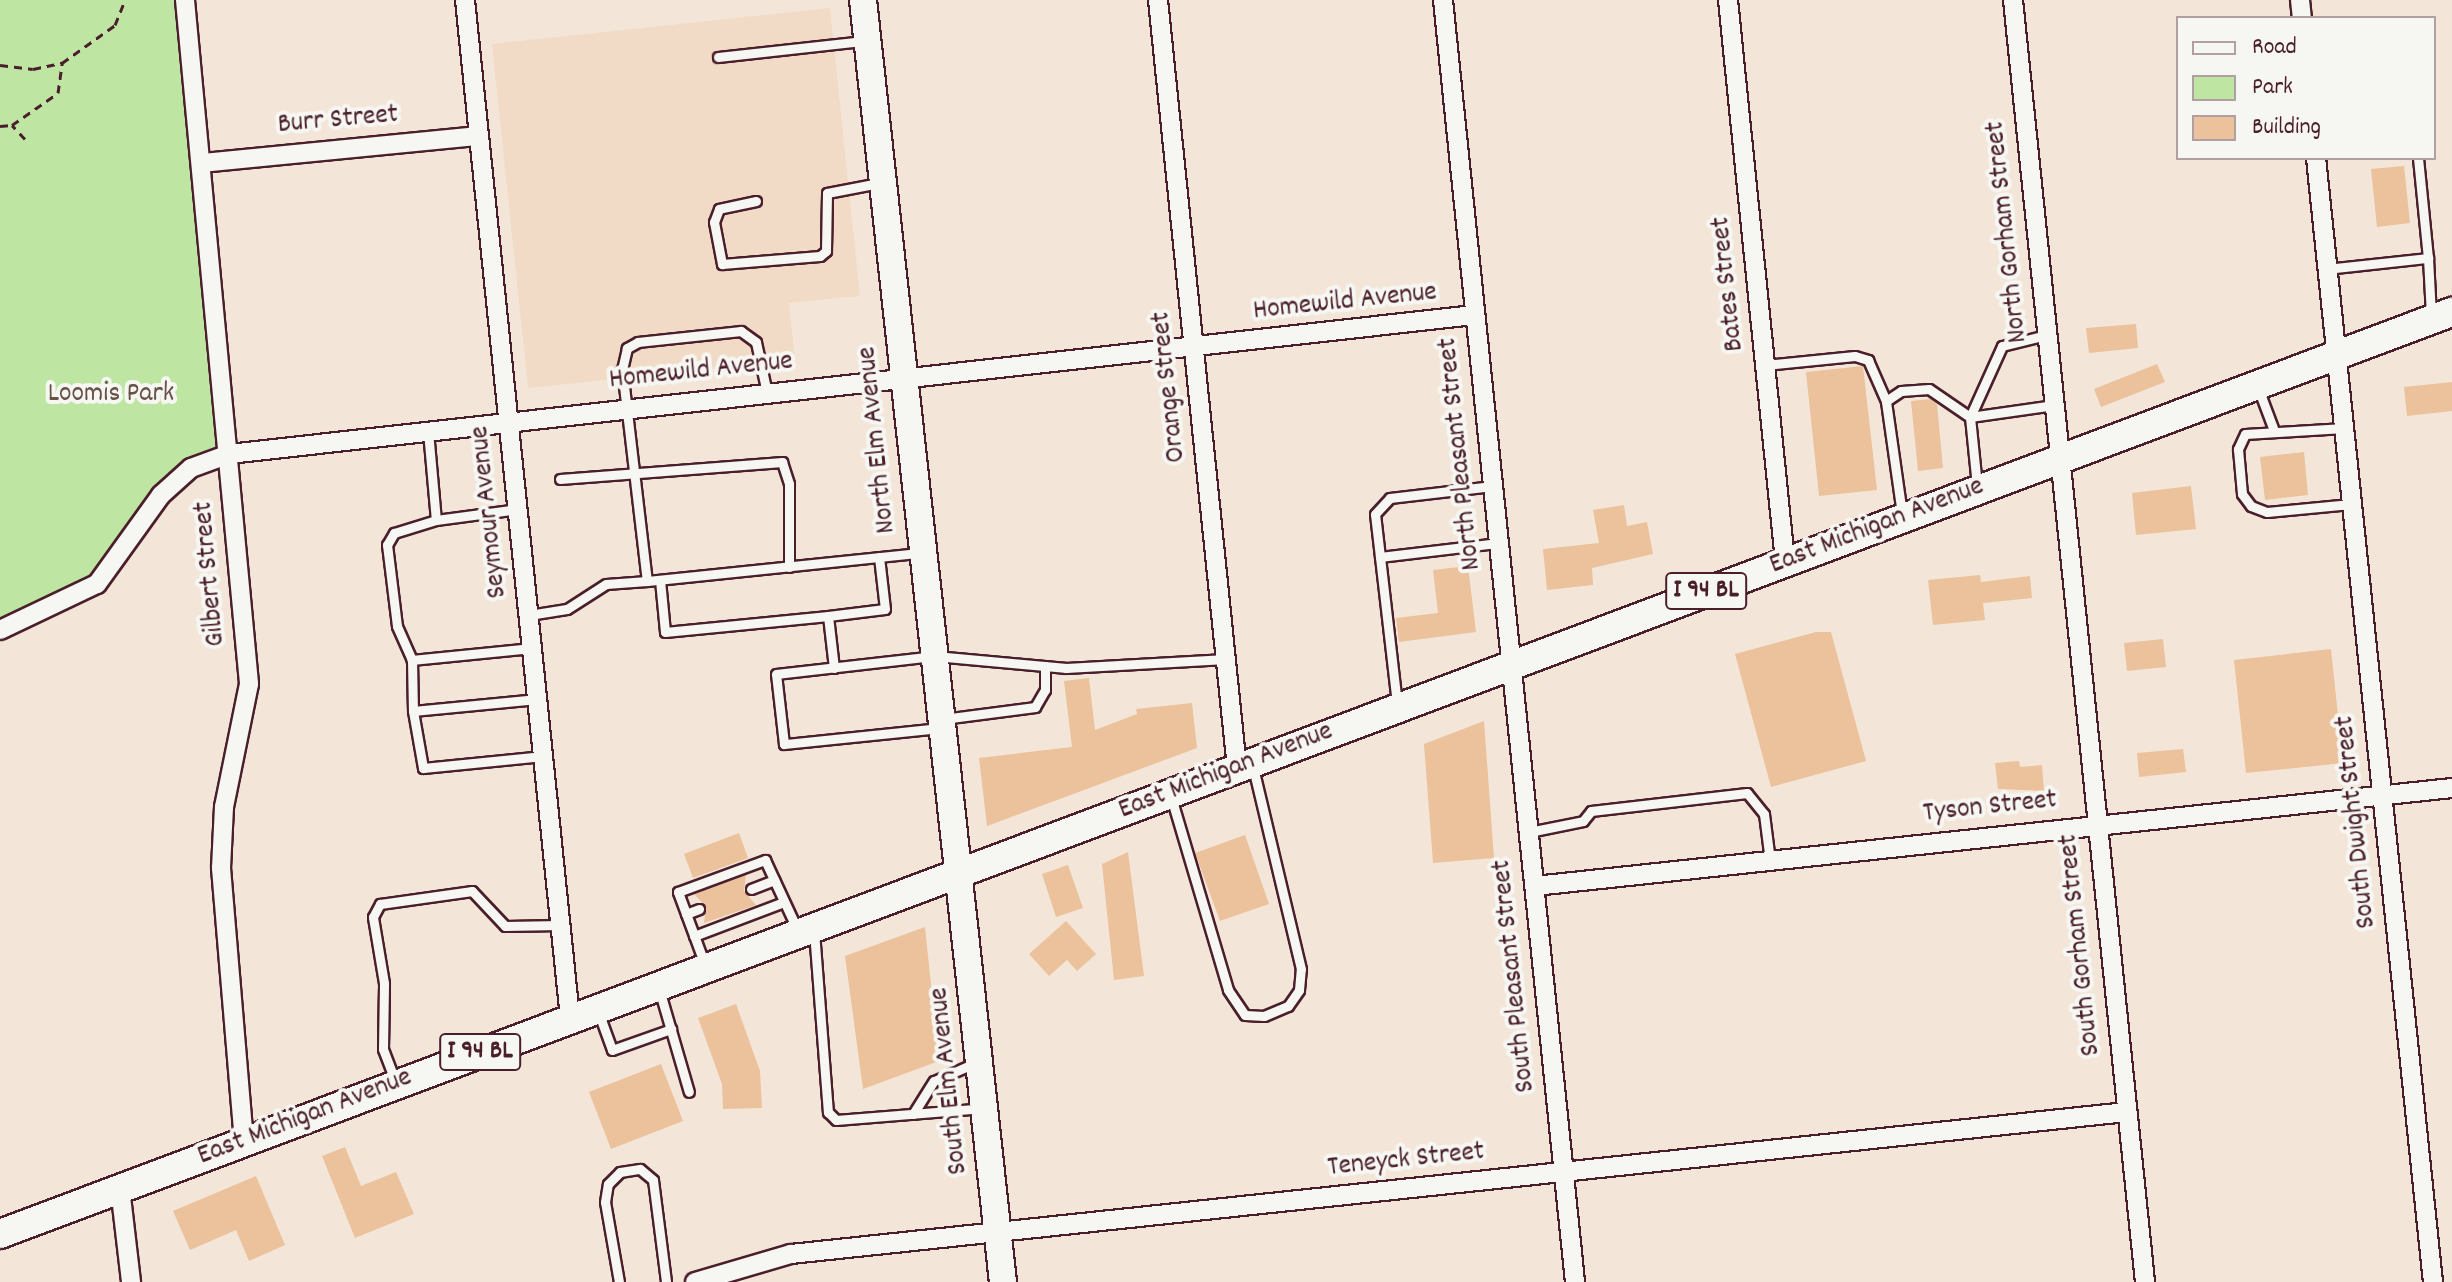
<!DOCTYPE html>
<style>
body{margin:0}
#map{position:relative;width:2452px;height:1282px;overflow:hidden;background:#f3e6d8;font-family:Dekko,sans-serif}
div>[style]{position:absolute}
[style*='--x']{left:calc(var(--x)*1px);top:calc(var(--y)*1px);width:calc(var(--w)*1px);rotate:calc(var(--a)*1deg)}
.built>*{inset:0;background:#f1dbc6}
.green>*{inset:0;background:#bee6a2}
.building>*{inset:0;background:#ebc29b}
.path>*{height:3px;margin-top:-1.5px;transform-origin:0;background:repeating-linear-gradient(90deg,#4a1f2b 0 8px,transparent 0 14px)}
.roads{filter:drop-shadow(2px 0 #4a1f2b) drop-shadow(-2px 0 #4a1f2b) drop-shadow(0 2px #4a1f2b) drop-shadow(0 -2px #4a1f2b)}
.lane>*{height:9px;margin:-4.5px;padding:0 4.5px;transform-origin:4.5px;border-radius:4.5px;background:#f6f6f2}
.street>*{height:18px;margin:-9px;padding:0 9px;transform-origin:9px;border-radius:9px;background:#f6f6f2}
.secondary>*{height:26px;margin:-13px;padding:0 13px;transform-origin:13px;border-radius:13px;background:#f6f6f2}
.primary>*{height:28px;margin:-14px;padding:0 14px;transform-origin:14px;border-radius:14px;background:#f6f6f2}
span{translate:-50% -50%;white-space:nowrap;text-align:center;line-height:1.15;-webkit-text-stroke:8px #f6f6f2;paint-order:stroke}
.shield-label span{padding:2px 6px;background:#f6f6f2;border:2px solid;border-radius:6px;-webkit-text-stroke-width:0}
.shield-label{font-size:26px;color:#4a1f2b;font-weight:700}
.street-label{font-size:28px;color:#4a1f2b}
.park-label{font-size:28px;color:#675149}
.legend{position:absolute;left:2176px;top:16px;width:260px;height:144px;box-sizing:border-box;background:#f6f6f2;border:2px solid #b1a0a2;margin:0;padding:10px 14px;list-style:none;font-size:24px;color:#4a1f2b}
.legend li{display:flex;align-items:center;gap:16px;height:40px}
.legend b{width:40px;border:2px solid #b1a0a2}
</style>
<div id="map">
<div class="built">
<i style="clip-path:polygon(830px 8px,860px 296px,789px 303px,795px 360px,528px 388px,492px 44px)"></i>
</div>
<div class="green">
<i style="clip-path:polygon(0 0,184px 0,229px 454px,161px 495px,62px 605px,0 622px)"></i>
</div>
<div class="building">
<i style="clip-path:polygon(2404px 166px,2410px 223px,2377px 227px,2371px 169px)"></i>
<i style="clip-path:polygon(2136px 324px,2138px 348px,2089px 353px,2086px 328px)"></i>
<i style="clip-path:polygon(2157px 364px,2165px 382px,2101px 407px,2094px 389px)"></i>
<i style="clip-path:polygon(1863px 366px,1877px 490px,1819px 496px,1806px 372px)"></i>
<i style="clip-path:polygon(2452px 382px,2452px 411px,2407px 416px,2404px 387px)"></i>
<i style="clip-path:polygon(1931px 399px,1937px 404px,1943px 468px,1918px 471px,1911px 401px)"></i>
<i style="clip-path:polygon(2304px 452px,2308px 495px,2265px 500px,2260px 457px)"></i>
<i style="clip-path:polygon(2191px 486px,2196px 529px,2136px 535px,2132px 493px)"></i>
<i style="clip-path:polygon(1624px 505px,1627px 526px,1647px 522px,1653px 554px,1592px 568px,1593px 585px,1547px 590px,1543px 549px,1599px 543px,1593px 510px)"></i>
<i style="clip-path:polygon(1468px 566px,1476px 632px,1399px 642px,1396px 618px,1438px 613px,1433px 570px)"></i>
<i style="clip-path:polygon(1980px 575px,1981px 582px,2030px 576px,2032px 598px,1983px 603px,1985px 620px,1933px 625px,1928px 580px)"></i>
<i style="clip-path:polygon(1816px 632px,1831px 632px,1866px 761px,1771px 787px,1735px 654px)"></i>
<i style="clip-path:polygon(2163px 639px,2166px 667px,2127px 671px,2124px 643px)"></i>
<i style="clip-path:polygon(2331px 649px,2343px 763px,2246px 773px,2234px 660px)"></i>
<i style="clip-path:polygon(1089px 678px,1095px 730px,1137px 714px,1136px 709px,1192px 703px,1197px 748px,987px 826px,979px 758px,1072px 747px,1064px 681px)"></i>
<i style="clip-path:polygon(1484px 721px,1494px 858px,1433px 863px,1424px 744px)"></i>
<i style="clip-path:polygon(2183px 749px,2186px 772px,2139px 777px,2137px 753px)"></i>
<i style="clip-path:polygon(2019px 761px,2020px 767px,2042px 765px,2044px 791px,1998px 789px,1995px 763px)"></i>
<i style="clip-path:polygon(739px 833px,748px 858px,693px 878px,684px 854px)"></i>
<i style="clip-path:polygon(1245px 835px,1269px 904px,1220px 921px,1195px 853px)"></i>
<i style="clip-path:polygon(1128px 852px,1144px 976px,1114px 980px,1102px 864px)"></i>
<i style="clip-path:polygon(1068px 865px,1083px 908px,1056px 917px,1042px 874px)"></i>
<i style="clip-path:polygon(746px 875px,744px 891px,756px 905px,704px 923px,706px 907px,694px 894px)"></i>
<i style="clip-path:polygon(1066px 921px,1096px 954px,1077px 971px,1067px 960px,1049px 976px,1029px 954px)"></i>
<i style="clip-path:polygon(925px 927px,939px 1061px,863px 1089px,845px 956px)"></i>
<i style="clip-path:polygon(736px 1004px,760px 1071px,762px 1108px,723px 1109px,722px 1084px,698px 1018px)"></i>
<i style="clip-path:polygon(661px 1064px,683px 1121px,611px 1149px,589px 1092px)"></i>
<i style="clip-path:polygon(345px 1147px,361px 1186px,396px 1172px,414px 1214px,355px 1238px,322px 1156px)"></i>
<i style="clip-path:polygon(256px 1176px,285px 1245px,249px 1261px,236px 1230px,190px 1250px,173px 1211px)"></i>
</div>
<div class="path">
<i style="--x:0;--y:65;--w:33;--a:7"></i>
<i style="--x:33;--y:69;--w:30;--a:-12"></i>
<i style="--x:62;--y:63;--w:65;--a:-35.6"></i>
<i style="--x:115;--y:25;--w:27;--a:-68"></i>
<i style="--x:0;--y:126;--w:12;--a:-5"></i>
<i style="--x:25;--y:139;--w:19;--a:-133"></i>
<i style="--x:12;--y:125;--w:56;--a:-34.8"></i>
<i style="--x:58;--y:93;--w:30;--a:-82"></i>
</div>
<div class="roads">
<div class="lane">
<i style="--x:718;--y:57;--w:147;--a:-6.3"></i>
<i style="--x:2418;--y:158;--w:100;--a:84.3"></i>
<i style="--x:756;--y:201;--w:38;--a:168"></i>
<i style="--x:719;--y:209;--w:14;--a:111"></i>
<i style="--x:714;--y:222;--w:43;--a:79.2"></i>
<i style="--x:722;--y:264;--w:98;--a:-4.7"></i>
<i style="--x:820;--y:256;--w:8;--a:-40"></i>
<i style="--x:826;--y:251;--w:58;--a:-89"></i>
<i style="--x:827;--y:193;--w:53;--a:-10.9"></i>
<i style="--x:2326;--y:269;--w:103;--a:-6.2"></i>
<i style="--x:2428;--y:258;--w:58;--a:87"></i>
<i style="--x:1765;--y:365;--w:90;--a:-5.7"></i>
<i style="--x:1855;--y:356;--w:14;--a:17"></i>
<i style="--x:1868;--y:360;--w:45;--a:66.3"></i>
<i style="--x:2258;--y:388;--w:43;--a:69.4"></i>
<i style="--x:767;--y:393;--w:52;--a:-102.2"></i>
<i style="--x:756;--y:342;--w:19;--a:-144"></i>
<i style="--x:741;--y:331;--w:104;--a:173.9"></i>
<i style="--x:638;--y:342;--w:13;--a:151"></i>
<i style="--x:627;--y:348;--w:22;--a:103"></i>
<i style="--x:622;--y:369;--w:213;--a:83.3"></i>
<i style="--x:647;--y:581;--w:274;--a:-5.9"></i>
<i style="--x:2344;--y:428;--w:99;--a:176.5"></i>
<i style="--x:2245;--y:434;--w:17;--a:115"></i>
<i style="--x:2238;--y:449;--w:45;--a:84.9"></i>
<i style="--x:2242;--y:494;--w:15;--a:53"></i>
<i style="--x:2251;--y:506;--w:17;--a:21"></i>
<i style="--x:2267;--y:512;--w:84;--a:-5.4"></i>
<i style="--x:428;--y:431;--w:89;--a:84.9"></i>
<i style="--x:560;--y:479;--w:223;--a:-4.4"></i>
<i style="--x:782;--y:462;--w:23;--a:72"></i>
<i style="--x:789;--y:484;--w:83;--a:90"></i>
<i style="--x:1977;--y:486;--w:69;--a:-95.8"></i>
<i style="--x:1970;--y:417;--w:78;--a:-65.7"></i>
<i style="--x:2002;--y:346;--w:45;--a:-14"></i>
<i style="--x:1902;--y:514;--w:114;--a:-98.1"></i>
<i style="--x:1886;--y:401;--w:18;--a:-34"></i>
<i style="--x:1901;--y:391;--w:28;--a:-4"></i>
<i style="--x:1929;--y:389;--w:50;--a:34.3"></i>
<i style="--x:1970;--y:417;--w:85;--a:-8.1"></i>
<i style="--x:1380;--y:557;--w:119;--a:-6.8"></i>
<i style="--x:660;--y:580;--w:52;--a:84.5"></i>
<i style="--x:665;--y:632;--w:164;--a:-5.6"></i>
<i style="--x:529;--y:615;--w:38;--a:-9"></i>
<i style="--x:567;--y:609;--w:46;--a:-32.7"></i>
<i style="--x:606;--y:584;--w:41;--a:-4.2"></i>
<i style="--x:532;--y:648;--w:121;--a:174.3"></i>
<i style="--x:412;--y:660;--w:51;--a:88.9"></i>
<i style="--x:413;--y:711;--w:58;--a:80"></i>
<i style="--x:423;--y:768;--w:121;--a:-5.7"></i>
<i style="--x:412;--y:660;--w:37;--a:-114"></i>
<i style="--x:397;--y:626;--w:82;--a:-97"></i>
<i style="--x:387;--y:545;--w:14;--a:-60"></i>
<i style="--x:394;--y:533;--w:44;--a:-17.2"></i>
<i style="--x:436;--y:520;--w:83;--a:-7.6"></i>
<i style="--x:834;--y:668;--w:52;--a:-96.6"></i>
<i style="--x:828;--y:616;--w:57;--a:-7"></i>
<i style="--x:885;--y:609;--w:52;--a:-96.6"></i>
<i style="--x:1397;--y:704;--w:191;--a:-96.6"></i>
<i style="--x:1375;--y:514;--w:22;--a:-47"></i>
<i style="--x:1390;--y:498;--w:103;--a:-6.7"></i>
<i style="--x:413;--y:711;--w:125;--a:-5.5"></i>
<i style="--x:943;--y:719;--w:93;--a:-7.4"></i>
<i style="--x:1035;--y:707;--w:20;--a:-60"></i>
<i style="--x:1045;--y:690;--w:24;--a:-90"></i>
<i style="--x:940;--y:728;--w:157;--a:174.1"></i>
<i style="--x:784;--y:744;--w:70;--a:-96.5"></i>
<i style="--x:776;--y:674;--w:160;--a:-6.5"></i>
<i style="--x:935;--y:656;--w:132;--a:5.2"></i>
<i style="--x:1066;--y:668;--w:160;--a:-3.2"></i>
<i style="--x:1171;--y:797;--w:201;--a:73.5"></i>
<i style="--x:1228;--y:990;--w:30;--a:56"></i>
<i style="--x:1245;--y:1015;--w:19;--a:3"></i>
<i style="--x:1264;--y:1016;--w:26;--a:-23"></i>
<i style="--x:1288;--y:1006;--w:19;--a:-55"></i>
<i style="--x:1299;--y:990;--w:21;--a:-85"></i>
<i style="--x:1301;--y:969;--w:208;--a:-103.4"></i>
<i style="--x:1529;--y:832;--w:55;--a:-11.5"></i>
<i style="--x:1583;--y:821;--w:13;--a:-51"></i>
<i style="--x:1591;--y:811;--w:157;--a:-6.6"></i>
<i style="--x:1747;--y:793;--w:27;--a:51"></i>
<i style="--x:1764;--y:814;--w:47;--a:82.7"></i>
<i style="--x:751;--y:889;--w:25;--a:-21"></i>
<i style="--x:686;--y:914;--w:14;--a:-21"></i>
<i style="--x:814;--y:931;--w:182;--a:85.6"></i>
<i style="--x:828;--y:1112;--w:11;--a:45"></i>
<i style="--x:836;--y:1120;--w:148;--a:-4.6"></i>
<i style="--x:694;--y:936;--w:96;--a:-20.7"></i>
<i style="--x:705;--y:965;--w:78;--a:-110.3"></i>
<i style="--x:678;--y:892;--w:93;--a:-20.2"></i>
<i style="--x:765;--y:860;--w:76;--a:65.1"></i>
<i style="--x:659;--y:989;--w:107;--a:73.8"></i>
<i style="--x:599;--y:1014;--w:38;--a:70"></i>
<i style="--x:612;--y:1050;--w:63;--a:-19.6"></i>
<i style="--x:396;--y:1083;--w:36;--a:-111"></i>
<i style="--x:383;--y:1049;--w:66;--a:-89.1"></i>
<i style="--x:384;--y:983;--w:67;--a:-99.5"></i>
<i style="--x:373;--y:917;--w:15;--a:-62"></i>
<i style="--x:380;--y:904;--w:93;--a:-8"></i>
<i style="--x:472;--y:891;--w:48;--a:46.7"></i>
<i style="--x:505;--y:926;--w:56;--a:-1"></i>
<i style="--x:913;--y:1114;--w:39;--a:-58"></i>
<i style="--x:934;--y:1081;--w:47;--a:-23.8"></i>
<i style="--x:619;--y:1282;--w:81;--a:-99.9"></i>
<i style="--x:605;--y:1202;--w:18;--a:-81"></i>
<i style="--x:608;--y:1184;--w:17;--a:-45"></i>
<i style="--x:620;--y:1172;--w:20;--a:-9"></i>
<i style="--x:640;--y:1169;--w:17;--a:40"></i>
<i style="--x:653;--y:1180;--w:103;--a:82.7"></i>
</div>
<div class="street">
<i style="--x:185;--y:0;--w:687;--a:84.65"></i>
<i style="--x:249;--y:684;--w:126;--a:101.5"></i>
<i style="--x:224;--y:807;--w:61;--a:92.8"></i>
<i style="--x:221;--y:868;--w:274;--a:85.2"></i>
<i style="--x:465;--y:0;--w:1023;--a:84.11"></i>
<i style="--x:1158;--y:0;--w:772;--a:84.13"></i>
<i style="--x:1443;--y:0;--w:1289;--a:84.12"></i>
<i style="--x:1728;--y:0;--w:564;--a:84.2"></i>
<i style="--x:2013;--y:0;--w:1289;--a:84.12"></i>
<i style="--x:2300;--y:0;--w:18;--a:84"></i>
<i style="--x:2316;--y:158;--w:1130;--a:84.06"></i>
<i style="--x:202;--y:163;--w:277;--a:-5.6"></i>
<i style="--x:0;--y:630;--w:107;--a:-25.4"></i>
<i style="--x:97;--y:584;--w:110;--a:-54.3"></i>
<i style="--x:161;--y:495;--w:40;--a:-42"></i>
<i style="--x:191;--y:468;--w:40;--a:-20.2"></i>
<i style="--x:229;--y:454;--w:1254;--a:-6.37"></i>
<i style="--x:1535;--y:886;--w:922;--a:-6.1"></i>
<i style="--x:120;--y:1188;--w:95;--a:83.3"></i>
<i style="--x:695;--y:1282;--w:100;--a:-16.3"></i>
<i style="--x:791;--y:1254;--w:1344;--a:-6.07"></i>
</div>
<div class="secondary">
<i style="--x:863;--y:0;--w:1290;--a:83.77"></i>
</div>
<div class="primary">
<i style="--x:0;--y:1234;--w:2620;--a:-20.61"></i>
</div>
</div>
<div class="shield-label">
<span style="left:1706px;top:591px">I 94 BL</span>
<span style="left:480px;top:1052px">I 94 BL</span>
</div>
<div class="street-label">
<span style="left:338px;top:121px;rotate:-5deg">Burr Street</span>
<span style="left:2008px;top:232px;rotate:-96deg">North Gorham Street</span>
<span style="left:1729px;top:284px;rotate:-96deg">Bates Street</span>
<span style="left:1345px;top:303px;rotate:-6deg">Homewild Avenue</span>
<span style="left:701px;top:372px;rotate:-6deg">Homewild Avenue</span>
<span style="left:1170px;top:387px;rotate:-96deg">Orange Street</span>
<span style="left:878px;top:440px;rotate:-96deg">North Elm Avenue</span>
<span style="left:1461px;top:454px;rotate:-96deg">North Pleasant Street</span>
<span style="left:490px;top:512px;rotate:-96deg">Seymour Avenue</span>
<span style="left:1877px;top:527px;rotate:-21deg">East Michigan Avenue</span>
<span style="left:211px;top:574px;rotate:-95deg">Gilbert Street</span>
<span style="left:1226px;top:772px;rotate:-21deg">East Michigan Avenue</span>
<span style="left:1990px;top:808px;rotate:-6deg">Tyson Street</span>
<span style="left:2357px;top:822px;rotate:-96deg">South Dwight Street</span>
<span style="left:2081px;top:945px;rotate:-96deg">South Gorham Street</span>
<span style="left:1515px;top:976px;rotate:-96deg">South Pleasant Street</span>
<span style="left:950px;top:1081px;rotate:-96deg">South Elm Avenue</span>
<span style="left:305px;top:1118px;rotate:-21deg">East Michigan Avenue</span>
<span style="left:1406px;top:1161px;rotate:-6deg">Teneyck Street</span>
</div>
<div class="park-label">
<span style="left:111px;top:395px">Loomis Park</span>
</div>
<ul class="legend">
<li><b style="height:10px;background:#f6f6f2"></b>Road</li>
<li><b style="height:22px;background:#bee6a2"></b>Park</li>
<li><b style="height:22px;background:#ebc29b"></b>Building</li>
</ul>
</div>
